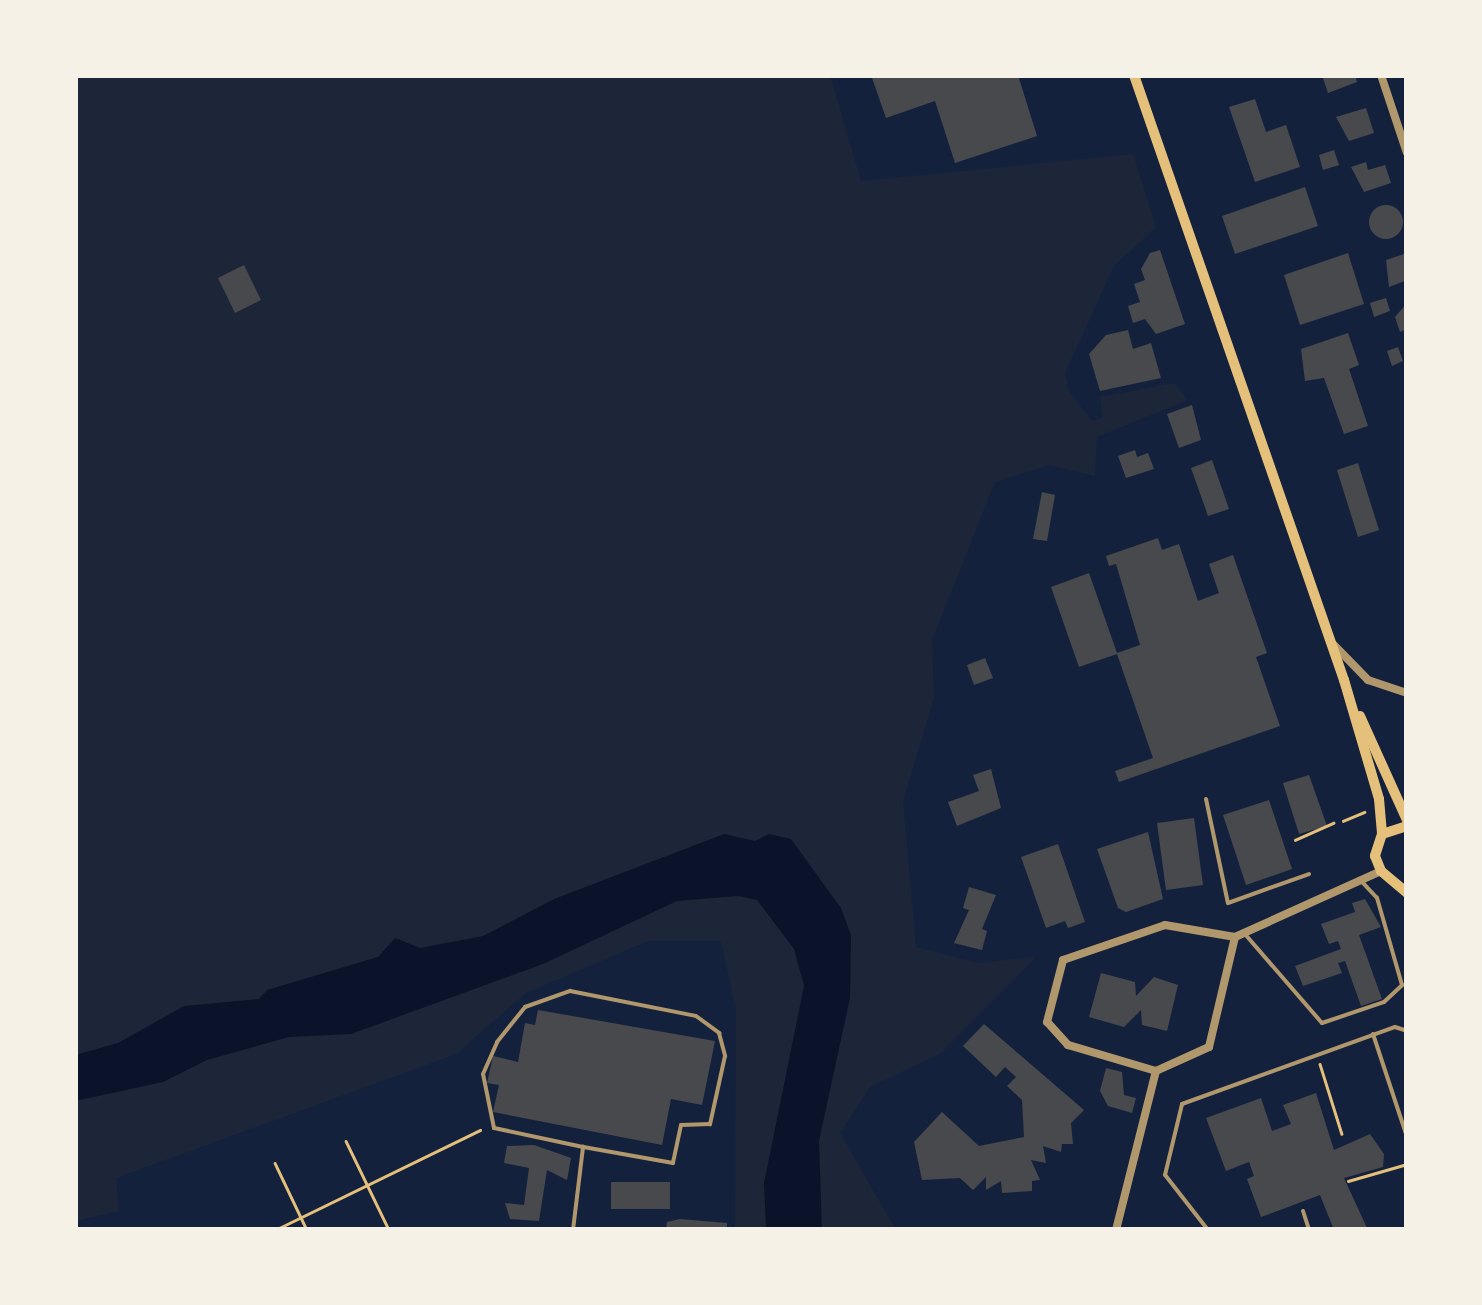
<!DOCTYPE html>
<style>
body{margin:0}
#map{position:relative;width:1482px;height:1305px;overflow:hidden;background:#14213d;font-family:"Roboto Condensed",sans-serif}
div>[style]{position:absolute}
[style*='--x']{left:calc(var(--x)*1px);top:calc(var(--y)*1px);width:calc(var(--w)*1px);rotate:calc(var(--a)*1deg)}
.green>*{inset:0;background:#1d2539}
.water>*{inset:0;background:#0b132b}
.building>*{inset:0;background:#48494c}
.round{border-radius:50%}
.path>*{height:2.5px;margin:-1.25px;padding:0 1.25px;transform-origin:1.25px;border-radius:1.25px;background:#e5c07b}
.service>*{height:4px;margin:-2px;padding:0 2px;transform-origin:2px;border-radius:2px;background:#b1986c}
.minor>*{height:8px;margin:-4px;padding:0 4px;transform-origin:4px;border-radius:4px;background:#b1986c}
.secondary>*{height:10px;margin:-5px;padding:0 5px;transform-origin:5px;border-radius:5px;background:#e5c07b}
span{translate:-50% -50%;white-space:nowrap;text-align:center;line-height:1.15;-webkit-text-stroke:8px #f6f1e7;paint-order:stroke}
.frame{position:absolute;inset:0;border:78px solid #f6f1e7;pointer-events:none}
</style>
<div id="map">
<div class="green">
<i style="clip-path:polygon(75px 75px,830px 75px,861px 181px,1133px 154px,1156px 227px,1114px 266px,1065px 373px,1069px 391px,1092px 421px,1103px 418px,1100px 397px,1174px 383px,1188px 400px,1097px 437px,1095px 476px,1049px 465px,995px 482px,932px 640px,934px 698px,903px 801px,916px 947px,978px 963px,1036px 957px,940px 1054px,870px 1087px,840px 1133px,896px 1230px,735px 1230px,736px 1010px,721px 941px,648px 941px,526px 993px,456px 1054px,116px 1178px,119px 1211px,75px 1221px)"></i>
</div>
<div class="water">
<i style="clip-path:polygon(724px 834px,755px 841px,769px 834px,791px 839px,841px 908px,851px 935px,850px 998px,819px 1141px,822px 1230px,766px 1228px,764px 1183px,804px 986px,794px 949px,757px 900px,738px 896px,677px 901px,543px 964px,351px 1034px,289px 1037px,207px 1060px,163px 1082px,75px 1101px,75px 1055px,118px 1043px,184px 1006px,259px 999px,267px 990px,378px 957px,395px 938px,420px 948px,483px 936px,554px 899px)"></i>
</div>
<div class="building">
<i style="clip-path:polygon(871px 75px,1018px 75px,1037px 136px,955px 163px,935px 101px,886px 118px)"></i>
<i style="clip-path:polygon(1322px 75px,1355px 75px,1357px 82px,1328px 93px)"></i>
<i style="clip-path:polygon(1255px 99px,1266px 132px,1286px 125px,1300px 167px,1255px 182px,1229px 107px)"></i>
<i style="clip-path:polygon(1366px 108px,1374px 133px,1349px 141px,1336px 117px)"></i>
<i style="clip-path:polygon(1334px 150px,1339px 165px,1323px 170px,1319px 155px)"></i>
<i style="clip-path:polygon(1366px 162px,1368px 170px,1385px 165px,1391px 183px,1364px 192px,1351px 167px)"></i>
<i style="clip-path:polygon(1305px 187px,1318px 226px,1235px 254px,1222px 216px)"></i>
<i class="round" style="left:1369px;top:205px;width:34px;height:34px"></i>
<i style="clip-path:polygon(1160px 250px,1185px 324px,1156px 334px,1145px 319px,1133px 323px,1128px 306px,1140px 302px,1134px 284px,1145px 280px,1141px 269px,1150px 253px)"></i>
<i style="clip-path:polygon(1348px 253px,1364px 304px,1300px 325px,1284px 275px)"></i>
<i style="clip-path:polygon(1407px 253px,1407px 280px,1389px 287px,1386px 260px)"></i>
<i style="clip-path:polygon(244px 265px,261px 300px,235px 313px,218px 278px)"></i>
<i style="clip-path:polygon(1386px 298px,1390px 311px,1374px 317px,1370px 303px)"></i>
<i style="clip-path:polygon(1407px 303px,1407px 329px,1400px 332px,1395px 317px)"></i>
<i style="clip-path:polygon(1128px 330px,1133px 349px,1151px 343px,1161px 378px,1100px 391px,1089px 354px,1106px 335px)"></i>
<i style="clip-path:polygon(1348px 333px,1359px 365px,1349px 369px,1368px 426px,1344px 434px,1324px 378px,1305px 381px,1301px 349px)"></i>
<i style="clip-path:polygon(1398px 347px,1403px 361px,1392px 366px,1387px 351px)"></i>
<i style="clip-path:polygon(1192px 405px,1201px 440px,1179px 448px,1167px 414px)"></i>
<i style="clip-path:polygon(1135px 450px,1137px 457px,1148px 453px,1154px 469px,1126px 478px,1118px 456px)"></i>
<i style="clip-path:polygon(1212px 460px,1229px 509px,1208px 516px,1191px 468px)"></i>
<i style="clip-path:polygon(1358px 463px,1379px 530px,1358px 537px,1337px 470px)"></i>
<i style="clip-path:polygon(1042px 492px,1055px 495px,1047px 541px,1033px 539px)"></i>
<i style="clip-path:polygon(1158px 538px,1162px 550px,1179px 544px,1198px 601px,1219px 593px,1209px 564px,1233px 555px,1267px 653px,1256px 657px,1280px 726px,1119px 782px,1115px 771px,1153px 758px,1117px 654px,1079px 667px,1051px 587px,1089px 573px,1117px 653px,1140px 645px,1116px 564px,1109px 566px,1106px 556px)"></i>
<i style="clip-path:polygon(985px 658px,993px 678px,974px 685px,967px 665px)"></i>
<i style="clip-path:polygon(991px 769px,1001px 808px,957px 826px,948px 802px,979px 791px,973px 775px)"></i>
<i style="clip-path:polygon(1309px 775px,1327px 826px,1299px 834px,1283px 783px)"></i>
<i style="clip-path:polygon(1269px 800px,1292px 869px,1246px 885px,1223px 815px)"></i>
<i style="clip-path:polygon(1194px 818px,1203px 885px,1166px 890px,1157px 823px)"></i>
<i style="clip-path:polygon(1148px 832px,1163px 899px,1126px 912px,1118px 908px,1097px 849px)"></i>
<i style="clip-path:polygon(1058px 844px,1085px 922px,1068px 928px,1065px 921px,1046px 928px,1021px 857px)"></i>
<i style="clip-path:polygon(969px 887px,996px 895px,982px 929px,987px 931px,982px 950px,954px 943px,969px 910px,963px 908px)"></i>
<i style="clip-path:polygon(1365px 899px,1381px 927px,1359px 935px,1382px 999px,1361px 1006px,1345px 961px,1338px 963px,1342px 973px,1303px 986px,1295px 966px,1341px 949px,1338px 941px,1329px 944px,1321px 924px,1355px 912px,1352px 903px)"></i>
<i style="clip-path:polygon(1101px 973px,1135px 982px,1136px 996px,1154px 977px,1178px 985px,1167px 1031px,1142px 1025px,1141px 1010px,1124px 1027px,1089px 1017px)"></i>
<i style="clip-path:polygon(538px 1010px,715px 1041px,702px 1105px,671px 1099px,662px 1145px,493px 1112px,499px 1085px,487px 1083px,493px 1056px,518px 1062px,525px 1023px,535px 1025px)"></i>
<i style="clip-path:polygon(984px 1024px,1084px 1110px,1071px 1123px,1073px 1144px,1062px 1144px,1061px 1152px,1043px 1146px,1046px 1163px,1031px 1160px,1040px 1180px,1032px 1181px,1032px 1191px,1002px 1193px,1001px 1181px,986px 1190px,986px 1177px,973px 1190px,960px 1178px,922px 1180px,914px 1142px,942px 1112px,979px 1146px,1024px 1137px,1022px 1100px,1007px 1086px,1016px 1077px,1005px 1067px,996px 1077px,963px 1046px)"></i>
<i style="clip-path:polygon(1106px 1068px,1122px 1072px,1124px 1095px,1136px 1098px,1132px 1113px,1108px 1106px,1100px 1091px)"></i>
<i style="clip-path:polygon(1316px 1093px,1334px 1150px,1370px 1134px,1384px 1154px,1383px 1167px,1344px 1178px,1367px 1228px,1362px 1230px,1334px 1230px,1320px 1195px,1261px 1217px,1247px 1179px,1254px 1176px,1249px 1162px,1226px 1171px,1206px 1118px,1261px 1098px,1272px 1131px,1291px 1124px,1283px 1105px)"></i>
<i style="clip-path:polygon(534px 1145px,571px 1158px,567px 1180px,547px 1170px,539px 1221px,510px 1219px,505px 1203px,524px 1205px,529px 1168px,504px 1163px,507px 1146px)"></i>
<i style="clip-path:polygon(611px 1182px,670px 1182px,670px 1209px,611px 1209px)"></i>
<i style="clip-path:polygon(680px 1219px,727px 1223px,727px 1230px,666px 1230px,667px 1222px)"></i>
</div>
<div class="path">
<i style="--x:1343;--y:821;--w:23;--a:-23"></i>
<i style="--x:1295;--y:840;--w:42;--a:-24.1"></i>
<i style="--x:1320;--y:1064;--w:73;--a:72.6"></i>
<i style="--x:346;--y:1141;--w:99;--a:64.2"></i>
<i style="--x:275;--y:1163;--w:74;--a:64.5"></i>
<i style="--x:1348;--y:1181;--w:61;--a:-16.1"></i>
<i style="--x:275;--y:1230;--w:228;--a:-26"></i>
</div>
<div class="service">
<i style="--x:1206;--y:799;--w:106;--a:78.1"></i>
<i style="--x:1228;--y:903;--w:86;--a:-19.7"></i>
<i style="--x:1244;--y:933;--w:119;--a:49.1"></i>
<i style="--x:1322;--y:1023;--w:65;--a:-18.7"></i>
<i style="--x:1384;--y:1002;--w:25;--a:-43"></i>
<i style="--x:1402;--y:985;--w:91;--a:-106"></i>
<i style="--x:1377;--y:898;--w:23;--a:-133"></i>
<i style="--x:1373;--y:1034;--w:108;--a:71.7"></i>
<i style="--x:1303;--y:1211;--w:20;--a:72"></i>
<i style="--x:573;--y:1230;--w:84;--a:-83.1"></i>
<i style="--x:583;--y:1147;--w:91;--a:-167.9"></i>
<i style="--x:494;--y:1128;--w:55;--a:-101.5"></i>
<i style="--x:483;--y:1074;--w:35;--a:-66"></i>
<i style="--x:497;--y:1042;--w:45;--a:-51.3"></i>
<i style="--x:525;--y:1007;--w:48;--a:-19.6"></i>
<i style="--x:570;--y:991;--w:128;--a:11.2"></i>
<i style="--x:696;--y:1016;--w:29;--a:36"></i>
<i style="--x:719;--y:1033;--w:24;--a:75"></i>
<i style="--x:725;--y:1056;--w:70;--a:102.4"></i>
<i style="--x:710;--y:1124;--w:29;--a:178"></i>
<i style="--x:681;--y:1125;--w:39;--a:102"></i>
<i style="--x:673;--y:1163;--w:91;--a:-169.9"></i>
<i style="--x:1208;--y:1230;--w:70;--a:-128"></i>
<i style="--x:1165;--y:1175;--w:73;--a:-76.5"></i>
<i style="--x:1182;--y:1104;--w:226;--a:-19.9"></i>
<i style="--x:1395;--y:1027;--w:13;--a:18"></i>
</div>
<div class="minor">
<i style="--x:1381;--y:75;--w:82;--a:71.6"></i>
<i style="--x:1334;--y:645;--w:49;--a:45.8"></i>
<i style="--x:1368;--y:680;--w:41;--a:18.4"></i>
<i style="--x:1235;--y:937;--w:113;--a:103.3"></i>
<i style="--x:1209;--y:1047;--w:58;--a:155.6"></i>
<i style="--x:1156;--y:1071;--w:92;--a:-163.5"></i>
<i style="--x:1068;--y:1045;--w:31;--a:-132"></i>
<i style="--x:1047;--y:1022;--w:64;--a:-75.5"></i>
<i style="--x:1063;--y:960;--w:108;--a:-18.9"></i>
<i style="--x:1165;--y:925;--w:71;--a:9.7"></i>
<i style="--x:1235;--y:937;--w:160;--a:-24.3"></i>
<i style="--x:1116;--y:1230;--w:164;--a:-75.9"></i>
</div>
<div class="secondary">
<i style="--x:1134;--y:75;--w:640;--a:70.86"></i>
<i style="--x:1344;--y:680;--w:124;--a:73.6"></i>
<i style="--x:1379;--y:799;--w:35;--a:85"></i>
<i style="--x:1360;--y:716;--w:114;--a:65.7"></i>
<i style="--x:1407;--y:826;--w:26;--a:162"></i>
<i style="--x:1382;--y:834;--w:23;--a:108"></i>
<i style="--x:1375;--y:856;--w:16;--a:68"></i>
<i style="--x:1381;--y:871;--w:34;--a:40"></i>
</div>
<div class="frame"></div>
</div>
